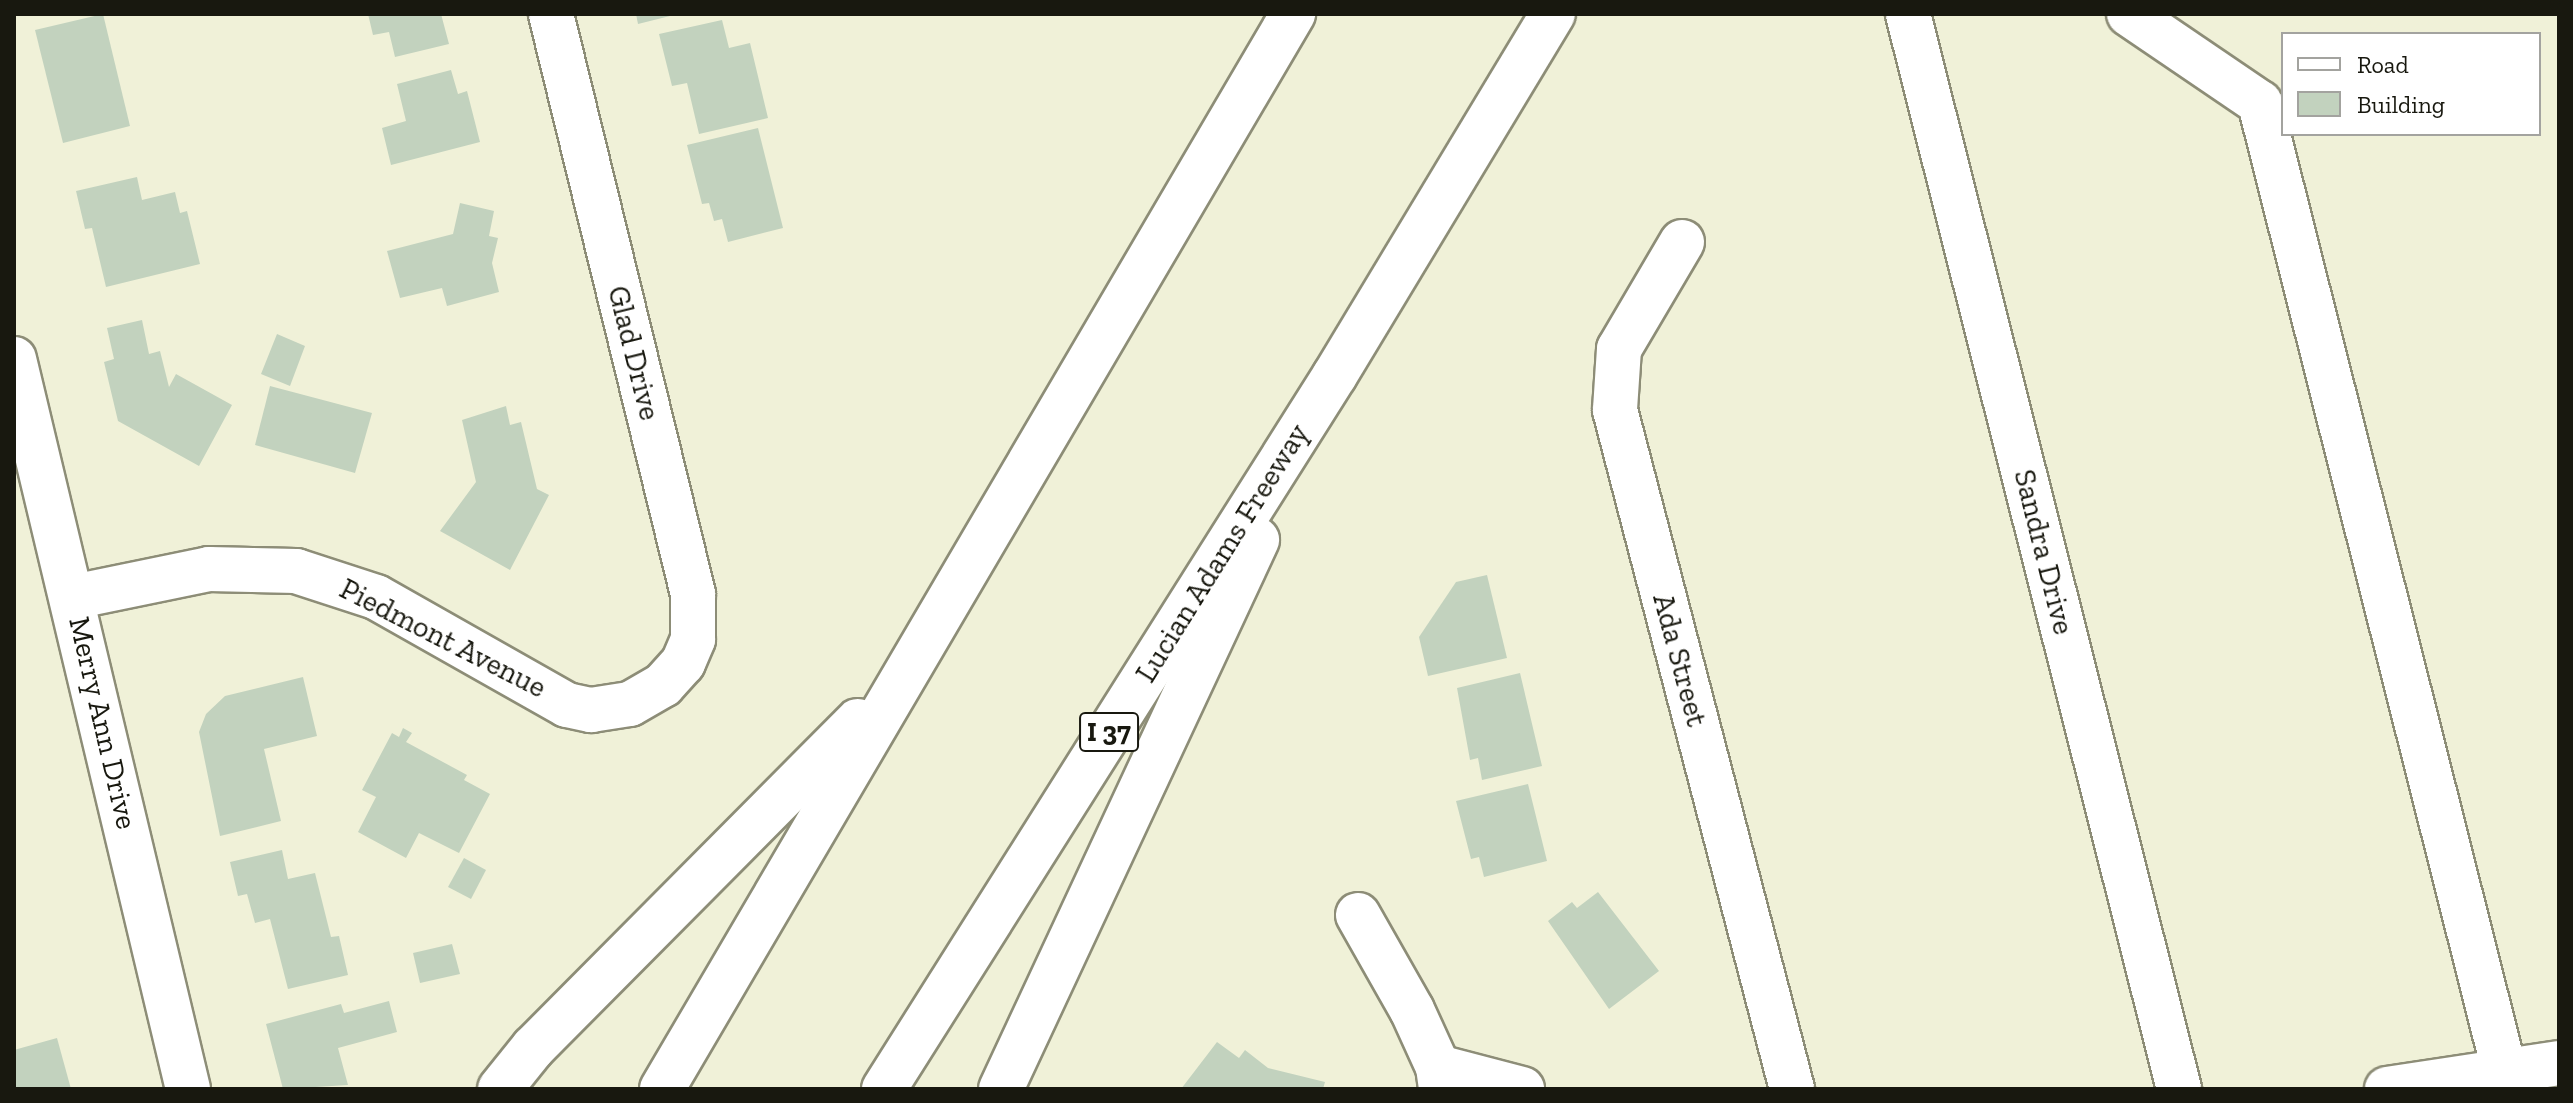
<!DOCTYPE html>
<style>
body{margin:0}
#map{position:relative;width:2573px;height:1103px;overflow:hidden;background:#f0f1d8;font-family:"Zilla Slab",serif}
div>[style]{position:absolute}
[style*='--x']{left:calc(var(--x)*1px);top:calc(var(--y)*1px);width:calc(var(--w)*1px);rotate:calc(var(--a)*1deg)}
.building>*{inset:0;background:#c2d2be}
.roads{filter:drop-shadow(2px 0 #8d8d77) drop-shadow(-2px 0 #8d8d77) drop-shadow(0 2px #8d8d77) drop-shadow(0 -2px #8d8d77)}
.minor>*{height:44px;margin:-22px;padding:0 22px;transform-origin:22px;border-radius:22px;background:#fff}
.highway>*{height:44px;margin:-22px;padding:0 22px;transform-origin:22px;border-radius:22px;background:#fff}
span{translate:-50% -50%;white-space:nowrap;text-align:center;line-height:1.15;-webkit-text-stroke:6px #fff;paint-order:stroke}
.shield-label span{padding:2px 6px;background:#fff;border:2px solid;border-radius:6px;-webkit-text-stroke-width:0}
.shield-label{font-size:28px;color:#18180f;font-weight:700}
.street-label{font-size:30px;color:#18180f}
.frame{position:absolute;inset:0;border:16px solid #18180f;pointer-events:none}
.legend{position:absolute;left:2281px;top:32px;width:260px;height:104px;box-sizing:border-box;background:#fff;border:2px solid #a3a39f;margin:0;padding:10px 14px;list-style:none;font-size:24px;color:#18180f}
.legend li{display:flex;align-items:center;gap:16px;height:40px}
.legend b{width:40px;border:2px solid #a3a39f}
</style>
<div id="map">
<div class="building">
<i style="clip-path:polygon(103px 14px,130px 126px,63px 143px,35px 30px)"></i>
<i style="clip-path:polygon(368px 14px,441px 14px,449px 44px,395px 57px,389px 32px,373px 35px)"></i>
<i style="clip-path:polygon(636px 14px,673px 14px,674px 15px,638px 24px)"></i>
<i style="clip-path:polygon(722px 20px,729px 48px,750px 43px,768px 118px,699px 134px,687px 83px,672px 86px,659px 34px)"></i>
<i style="clip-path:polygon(451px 70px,458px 94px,467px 91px,480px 142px,391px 165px,382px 128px,406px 121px,397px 84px)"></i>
<i style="clip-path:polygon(758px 128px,783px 228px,728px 242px,722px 219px,714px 221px,709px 203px,702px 204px,687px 145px)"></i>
<i style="clip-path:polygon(137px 177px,142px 200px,175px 192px,180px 213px,187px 211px,200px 264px,106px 287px,92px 228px,85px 229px,76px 191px)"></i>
<i style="clip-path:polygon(460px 203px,494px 211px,489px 236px,498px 238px,492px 263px,499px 292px,447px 306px,442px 288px,400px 298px,387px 251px,453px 234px)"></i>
<i style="clip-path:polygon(142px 320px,149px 354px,160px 351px,169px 387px,176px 374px,232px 405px,199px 466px,118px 421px,104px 362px,114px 359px,107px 328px)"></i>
<i style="clip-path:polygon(277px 334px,305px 346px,290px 386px,261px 374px)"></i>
<i style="clip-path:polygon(270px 386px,372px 413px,355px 473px,255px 445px)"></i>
<i style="clip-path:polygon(506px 406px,510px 425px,521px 422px,537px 489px,549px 495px,510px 570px,440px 531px,476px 482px,462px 420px)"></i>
<i style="clip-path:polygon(1487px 575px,1507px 658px,1428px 676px,1419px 637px,1456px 582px)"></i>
<i style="clip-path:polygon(1520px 673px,1542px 766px,1482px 780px,1478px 758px,1470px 760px,1457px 688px)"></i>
<i style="clip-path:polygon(303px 677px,317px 736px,264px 749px,281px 821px,220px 836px,199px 732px,206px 714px,225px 696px)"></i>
<i style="clip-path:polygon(403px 728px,412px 733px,406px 742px,467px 775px,464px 780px,490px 794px,459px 853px,419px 833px,406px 858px,358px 832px,376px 797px,362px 790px,392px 733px,399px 737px)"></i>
<i style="clip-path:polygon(1528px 784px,1547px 861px,1484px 877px,1479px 857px,1471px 859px,1456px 801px)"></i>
<i style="clip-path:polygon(282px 850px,288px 879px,315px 873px,331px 937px,339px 936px,348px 975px,288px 989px,270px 919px,255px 923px,247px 894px,238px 896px,230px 862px)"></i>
<i style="clip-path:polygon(464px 858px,486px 870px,471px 899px,448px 887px)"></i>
<i style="clip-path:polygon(1598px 892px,1659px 971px,1609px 1009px,1548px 921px,1572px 902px,1577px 908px)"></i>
<i style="clip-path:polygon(452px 944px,460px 974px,420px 983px,413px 953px)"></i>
<i style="clip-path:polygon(389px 1001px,397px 1032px,338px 1048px,348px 1085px,283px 1089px,266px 1024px,341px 1004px,344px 1013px)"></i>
<i style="clip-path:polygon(57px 1038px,71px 1089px,14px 1089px,14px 1050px)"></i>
<i style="clip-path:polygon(1217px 1042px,1239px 1058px,1245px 1050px,1268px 1068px,1325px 1082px,1323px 1089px,1181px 1089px)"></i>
</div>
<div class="roads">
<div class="minor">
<i style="--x:1908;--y:14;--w:1109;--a:75.85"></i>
<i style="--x:2129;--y:14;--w:158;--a:34.2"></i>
<i style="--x:2260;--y:103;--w:1017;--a:75.83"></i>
<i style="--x:1682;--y:242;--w:124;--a:120.5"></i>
<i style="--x:1619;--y:349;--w:61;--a:93.8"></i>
<i style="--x:1615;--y:410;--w:702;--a:75.39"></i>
<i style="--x:14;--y:359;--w:750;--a:76.59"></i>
<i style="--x:73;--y:597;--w:139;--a:-11.6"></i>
<i style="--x:209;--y:569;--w:87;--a:1.3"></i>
<i style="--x:296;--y:571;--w:84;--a:18"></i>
<i style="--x:376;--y:597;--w:219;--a:29.5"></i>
<i style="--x:567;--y:705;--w:25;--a:12"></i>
<i style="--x:591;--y:710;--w:39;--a:-9"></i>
<i style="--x:630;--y:704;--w:38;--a:-30"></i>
<i style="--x:663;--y:685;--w:30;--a:-48"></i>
<i style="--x:683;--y:663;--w:26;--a:-67"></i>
<i style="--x:693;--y:639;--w:45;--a:-90"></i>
<i style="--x:693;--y:594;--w:597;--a:-103.76"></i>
<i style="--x:1358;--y:915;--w:109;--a:60.4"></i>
<i style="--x:1412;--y:1010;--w:63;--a:65.5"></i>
<i style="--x:1438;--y:1067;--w:22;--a:82"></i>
<i style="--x:1438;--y:1067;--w:87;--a:14.7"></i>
<i style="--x:2387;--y:1089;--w:174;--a:-8.6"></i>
</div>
<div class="highway">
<i style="--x:500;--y:1089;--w:53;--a:-51.2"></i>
<i style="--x:533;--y:1048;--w:461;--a:-45.2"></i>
<i style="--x:662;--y:1089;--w:1247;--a:-59.59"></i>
<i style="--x:884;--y:1089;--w:845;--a:-57.72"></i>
<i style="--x:1335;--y:375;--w:422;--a:-58.9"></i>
<i style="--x:1001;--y:1089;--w:606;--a:-65"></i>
</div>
</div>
<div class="shield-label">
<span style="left:1109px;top:732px">I 37</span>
</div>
<div class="street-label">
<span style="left:634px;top:353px;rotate:76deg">Glad Drive</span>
<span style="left:2044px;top:552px;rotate:76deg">Sandra Drive</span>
<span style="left:1222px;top:553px;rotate:-58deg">Lucian Adams Freeway</span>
<span style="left:443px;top:638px;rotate:27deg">Piedmont Avenue</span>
<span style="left:1680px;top:660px;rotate:75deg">Ada Street</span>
<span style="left:103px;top:723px;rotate:77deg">Merry Ann Drive</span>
</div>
<div class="frame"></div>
<ul class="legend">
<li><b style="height:10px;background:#fff"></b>Road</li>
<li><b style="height:22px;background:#c2d2be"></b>Building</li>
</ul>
</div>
